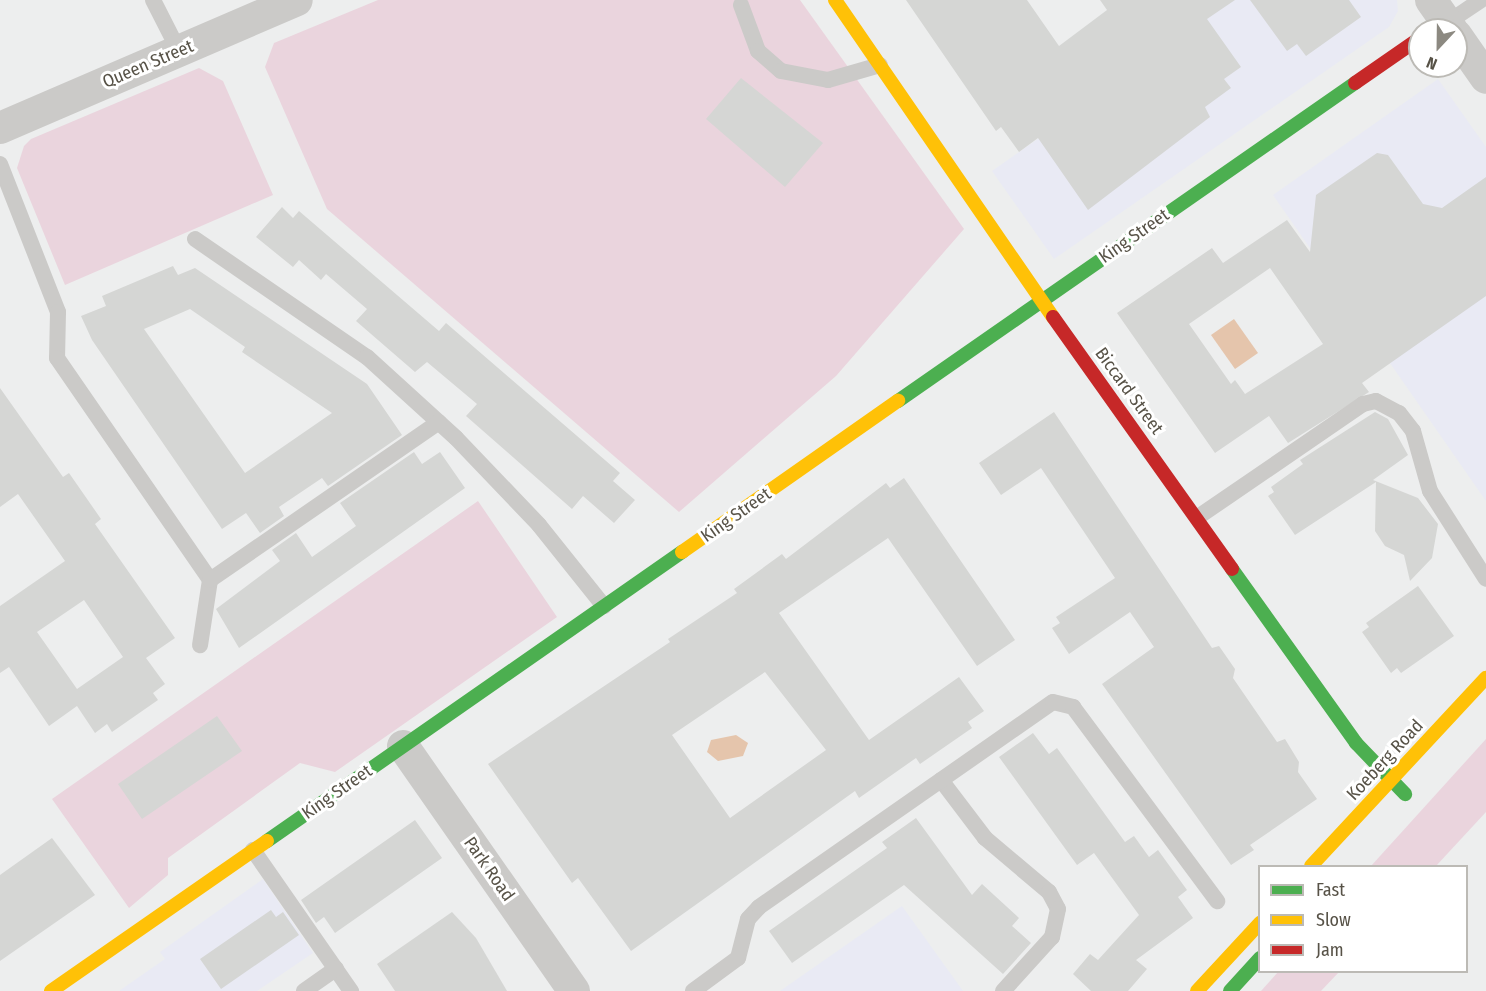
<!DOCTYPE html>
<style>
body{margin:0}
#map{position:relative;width:1486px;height:991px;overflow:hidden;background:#edeeee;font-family:"Fira Sans Condensed",sans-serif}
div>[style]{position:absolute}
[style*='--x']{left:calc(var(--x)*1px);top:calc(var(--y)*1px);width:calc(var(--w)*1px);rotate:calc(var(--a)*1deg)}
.commercial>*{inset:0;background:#e9eaf4}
.green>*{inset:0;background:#ead4dd}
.water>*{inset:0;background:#e5c5ac}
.building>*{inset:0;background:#d5d6d4}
.lane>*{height:16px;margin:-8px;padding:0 8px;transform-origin:8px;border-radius:8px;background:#cbcac8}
.street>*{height:32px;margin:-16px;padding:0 16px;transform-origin:16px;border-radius:16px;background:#cbcac8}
.fast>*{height:14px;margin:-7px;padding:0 7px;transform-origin:7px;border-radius:7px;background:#4caf50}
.slow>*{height:14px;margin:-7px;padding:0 7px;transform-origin:7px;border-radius:7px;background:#ffc107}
.jam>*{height:14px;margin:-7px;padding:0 7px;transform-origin:7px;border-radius:7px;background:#c62828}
span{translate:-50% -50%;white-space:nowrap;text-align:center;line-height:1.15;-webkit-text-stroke:6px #fff;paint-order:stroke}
.street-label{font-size:18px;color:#575247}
.legend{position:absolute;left:1258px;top:865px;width:210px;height:108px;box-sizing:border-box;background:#fff;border:2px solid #bcbab5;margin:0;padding:8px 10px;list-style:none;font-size:18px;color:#575247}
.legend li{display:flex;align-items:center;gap:12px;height:30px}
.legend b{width:30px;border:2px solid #bcbab5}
.north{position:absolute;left:1408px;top:18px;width:60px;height:60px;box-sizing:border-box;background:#fff;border:2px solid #bcbab5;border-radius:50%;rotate:202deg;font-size:16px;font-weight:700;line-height:24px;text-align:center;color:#575247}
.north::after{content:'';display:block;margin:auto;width:21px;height:27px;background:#8c8981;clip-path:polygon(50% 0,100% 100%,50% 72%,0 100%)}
</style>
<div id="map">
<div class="commercial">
<i style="clip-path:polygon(1136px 0,1397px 0,1398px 11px,1389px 27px,1054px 259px,992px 171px,1169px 47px)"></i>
<i style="clip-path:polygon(1438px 79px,1486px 147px,1486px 501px,1273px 195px)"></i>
<i style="clip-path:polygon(263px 879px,313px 953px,257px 991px,119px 991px,165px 959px,160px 952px)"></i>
<i style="clip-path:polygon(902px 906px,963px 991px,780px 991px)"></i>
</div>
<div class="green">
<i style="clip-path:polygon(378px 0,800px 0,964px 229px,836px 376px,679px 512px,327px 209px,265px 67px,274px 43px)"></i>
<i style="clip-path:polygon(199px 68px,223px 81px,273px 195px,65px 285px,17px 168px,24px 146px,31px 139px)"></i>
<i style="clip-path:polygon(478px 501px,557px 617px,335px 772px,300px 763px,168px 858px,168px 875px,129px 908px,52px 799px)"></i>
<i style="clip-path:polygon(1486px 739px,1486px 812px,1436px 866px,1371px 866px)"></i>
<i style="clip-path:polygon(1278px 972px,1339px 972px,1321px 991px,1261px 991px)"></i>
</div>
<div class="water">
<i style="clip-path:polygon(1234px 319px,1258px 353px,1235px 369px,1211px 335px)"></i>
<i style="clip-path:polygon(736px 735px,748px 743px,743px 756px,718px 761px,707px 752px,711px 740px)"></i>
</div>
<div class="building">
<i style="clip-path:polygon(906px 0,1027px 0,1059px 46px,1107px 10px,1100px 0,1235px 0,1207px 19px,1241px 67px,1224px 79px,1231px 88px,1205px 107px,1210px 117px,1088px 210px,1038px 138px,1019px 152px,1001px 127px,996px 131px)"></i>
<i style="clip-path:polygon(1250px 0,1349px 0,1361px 17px,1306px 56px,1297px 44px,1287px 51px)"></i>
<i style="clip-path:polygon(741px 78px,823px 143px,785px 187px,706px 119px)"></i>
<i style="clip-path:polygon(evenodd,1377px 153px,1388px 155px,1423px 204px,1442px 208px,1486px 177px,1486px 296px,1362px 383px,1369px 392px,1288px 443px,1269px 416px,1215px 453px,1117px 313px,1212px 248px,1223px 263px,1287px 220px,1310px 252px,1316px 195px,1377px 153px,1270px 268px,1323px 344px,1245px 394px,1235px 380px,1231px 384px,1189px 324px,1270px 268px)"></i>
<i style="clip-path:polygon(282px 207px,293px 218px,299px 211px,439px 331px,446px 323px,620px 473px,613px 481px,635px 500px,614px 523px,583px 496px,572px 509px,466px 416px,477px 404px,427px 362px,415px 372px,356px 321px,367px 309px,326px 274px,321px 280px,299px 260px,293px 267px,256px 237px)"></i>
<i style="clip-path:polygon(evenodd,173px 266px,178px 275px,195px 268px,367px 384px,402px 435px,328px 486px,322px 478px,279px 507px,284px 516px,260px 533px,246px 513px,222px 529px,92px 340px,81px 316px,106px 306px,102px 296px,173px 266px,190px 309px,245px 347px,242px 352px,332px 413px,245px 473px,144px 329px,190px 309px)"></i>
<i style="clip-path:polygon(evenodd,0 388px,63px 477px,69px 473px,101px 519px,95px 524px,175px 638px,146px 658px,165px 684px,153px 693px,158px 700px,112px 732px,107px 724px,95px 733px,77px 706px,49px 726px,9px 667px,0 673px,0 606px,65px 561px,18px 494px,0 507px,0 388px,84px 600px,123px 657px,77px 689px,37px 632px,84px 600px)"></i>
<i style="clip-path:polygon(1054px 412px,1212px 648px,1219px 646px,1235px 669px,1233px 678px,1277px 742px,1285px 739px,1299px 762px,1298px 772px,1317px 799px,1250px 845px,1254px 850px,1231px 865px,1102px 684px,1154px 647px,1130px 612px,1069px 654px,1052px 628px,1060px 623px,1056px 617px,1115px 578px,1041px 468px,1001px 495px,979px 463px)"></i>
<i style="clip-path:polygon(1375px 412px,1388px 419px,1408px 455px,1373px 480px,1418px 498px,1438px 524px,1432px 558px,1410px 581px,1404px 555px,1385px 546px,1375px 531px,1376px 482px,1295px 535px,1268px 496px,1274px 492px,1271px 487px,1303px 464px,1300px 460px)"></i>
<i style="clip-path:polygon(414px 452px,422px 464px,440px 452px,465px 488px,239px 648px,216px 609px,280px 561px,272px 550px,296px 533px,312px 557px,356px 526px,340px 503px)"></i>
<i style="clip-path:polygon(evenodd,904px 478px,1015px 640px,977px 666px,888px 538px,779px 613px,869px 740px,959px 677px,984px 711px,968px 722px,972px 728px,920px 764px,916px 758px,859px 798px,855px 791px,631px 951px,578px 878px,572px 883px,488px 764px,670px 642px,668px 639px,737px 593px,734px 589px,782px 554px,786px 559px,886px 483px,890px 488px,904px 478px,765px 672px,826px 750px,730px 818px,672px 735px,765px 672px)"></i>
<i style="clip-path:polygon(1418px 586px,1454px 636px,1401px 673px,1397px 668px,1391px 673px,1362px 632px,1369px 627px,1366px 623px)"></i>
<i style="clip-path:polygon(217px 716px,242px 751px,142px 819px,118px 784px)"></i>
<i style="clip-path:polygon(1033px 733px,1049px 754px,1057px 748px,1125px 842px,1134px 836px,1149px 857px,1158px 850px,1187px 890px,1178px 897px,1193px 918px,1136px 960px,1147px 969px,1128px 991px,1091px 991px,1073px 974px,1090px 954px,1098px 960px,1139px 915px,1094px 853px,1077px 865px,999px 757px)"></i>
<i style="clip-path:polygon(916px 818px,972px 895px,982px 884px,1019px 918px,1012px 926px,1031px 943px,1003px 974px,904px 885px,792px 963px,769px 931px,887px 848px,882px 842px)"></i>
<i style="clip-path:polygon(415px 820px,442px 858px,335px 933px,324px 917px,316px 923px,301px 900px)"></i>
<i style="clip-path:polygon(52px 838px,95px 895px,0 961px,0 875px)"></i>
<i style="clip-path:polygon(271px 910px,276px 917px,283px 912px,299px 935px,221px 989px,200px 959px)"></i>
<i style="clip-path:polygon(452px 912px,476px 938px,507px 991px,395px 991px,377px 964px)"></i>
</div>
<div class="lane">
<i style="--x:153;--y:0;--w:57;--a:63"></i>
<i style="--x:741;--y:5;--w:49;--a:69.7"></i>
<i style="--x:758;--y:51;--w:30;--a:41"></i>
<i style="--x:781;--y:71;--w:48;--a:10.8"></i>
<i style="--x:828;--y:80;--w:54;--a:-16.1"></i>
<i style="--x:1447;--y:23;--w:41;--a:-34.1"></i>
<i style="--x:0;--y:164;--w:159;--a:68.6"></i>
<i style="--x:58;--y:312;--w:46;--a:91.2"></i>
<i style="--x:57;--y:358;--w:270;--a:55.4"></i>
<i style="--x:210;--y:580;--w:66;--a:98.7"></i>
<i style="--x:195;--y:239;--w:209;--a:34.5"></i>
<i style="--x:367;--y:357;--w:120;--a:42.3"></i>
<i style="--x:456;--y:438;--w:120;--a:46.3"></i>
<i style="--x:539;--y:525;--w:104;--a:51.3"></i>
<i style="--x:1198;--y:517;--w:200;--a:-34.4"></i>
<i style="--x:1363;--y:404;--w:13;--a:-13"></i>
<i style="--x:1376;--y:401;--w:26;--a:28"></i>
<i style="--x:1399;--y:413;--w:23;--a:52"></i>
<i style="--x:1413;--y:431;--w:62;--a:74.2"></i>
<i style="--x:1430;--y:491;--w:104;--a:57.5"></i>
<i style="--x:210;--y:580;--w:278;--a:-34.6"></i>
<i style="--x:941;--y:780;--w:73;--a:52.8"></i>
<i style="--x:985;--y:838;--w:84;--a:40.2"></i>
<i style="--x:1049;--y:892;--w:19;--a:62"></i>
<i style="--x:1058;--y:909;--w:29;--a:102"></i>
<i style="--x:1052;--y:937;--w:73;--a:132.2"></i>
<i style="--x:253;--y:850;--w:172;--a:55.2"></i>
<i style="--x:304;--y:991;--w:39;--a:-35"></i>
<i style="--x:693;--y:991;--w:56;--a:-36.3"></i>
<i style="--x:738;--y:958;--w:40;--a:-75.6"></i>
<i style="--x:748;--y:919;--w:16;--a:-47"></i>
<i style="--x:759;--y:907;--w:358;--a:-34.9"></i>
<i style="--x:1053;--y:702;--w:21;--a:14"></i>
<i style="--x:1073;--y:707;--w:242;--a:53.4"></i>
</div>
<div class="street">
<i style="--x:1431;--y:0;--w:37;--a:55"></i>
<i style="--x:1456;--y:35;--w:52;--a:55.1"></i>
<i style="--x:0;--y:128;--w:323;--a:-23.3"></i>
<i style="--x:403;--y:746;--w:299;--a:55.1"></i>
</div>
<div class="fast">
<i style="--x:898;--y:401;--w:557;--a:-34.83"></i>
<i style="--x:1232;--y:569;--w:214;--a:54.5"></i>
<i style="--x:1356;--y:743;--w:71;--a:46.1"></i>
<i style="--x:267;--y:841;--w:506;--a:-34.85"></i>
<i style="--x:1230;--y:991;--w:45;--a:-47.7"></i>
</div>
<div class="slow">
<i style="--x:835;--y:0;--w:385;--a:55.5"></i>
<i style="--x:682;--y:552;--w:264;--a:-35"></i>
<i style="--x:1311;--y:866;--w:257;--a:-47.1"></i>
<i style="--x:51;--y:991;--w:263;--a:-34.8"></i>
<i style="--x:1197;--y:991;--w:93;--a:-47.2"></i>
</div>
<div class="jam">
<i style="--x:1355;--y:83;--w:79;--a:-34.7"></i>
<i style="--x:1053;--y:317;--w:309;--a:54.6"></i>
</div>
<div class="street-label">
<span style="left:148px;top:64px;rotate:-23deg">Queen Street</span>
<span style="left:1134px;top:236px;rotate:-35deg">King Street</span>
<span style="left:1129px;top:391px;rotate:54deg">Biccard Street</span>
<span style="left:736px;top:515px;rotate:-35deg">King Street</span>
<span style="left:1385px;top:760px;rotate:-47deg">Koeberg Road</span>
<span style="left:337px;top:792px;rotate:-35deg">King Street</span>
<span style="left:489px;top:869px;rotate:55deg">Park Road</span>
</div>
<ul class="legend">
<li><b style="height:8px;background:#4caf50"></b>Fast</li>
<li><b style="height:8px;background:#ffc107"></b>Slow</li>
<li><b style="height:8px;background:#c62828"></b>Jam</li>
</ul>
<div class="north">N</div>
</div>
